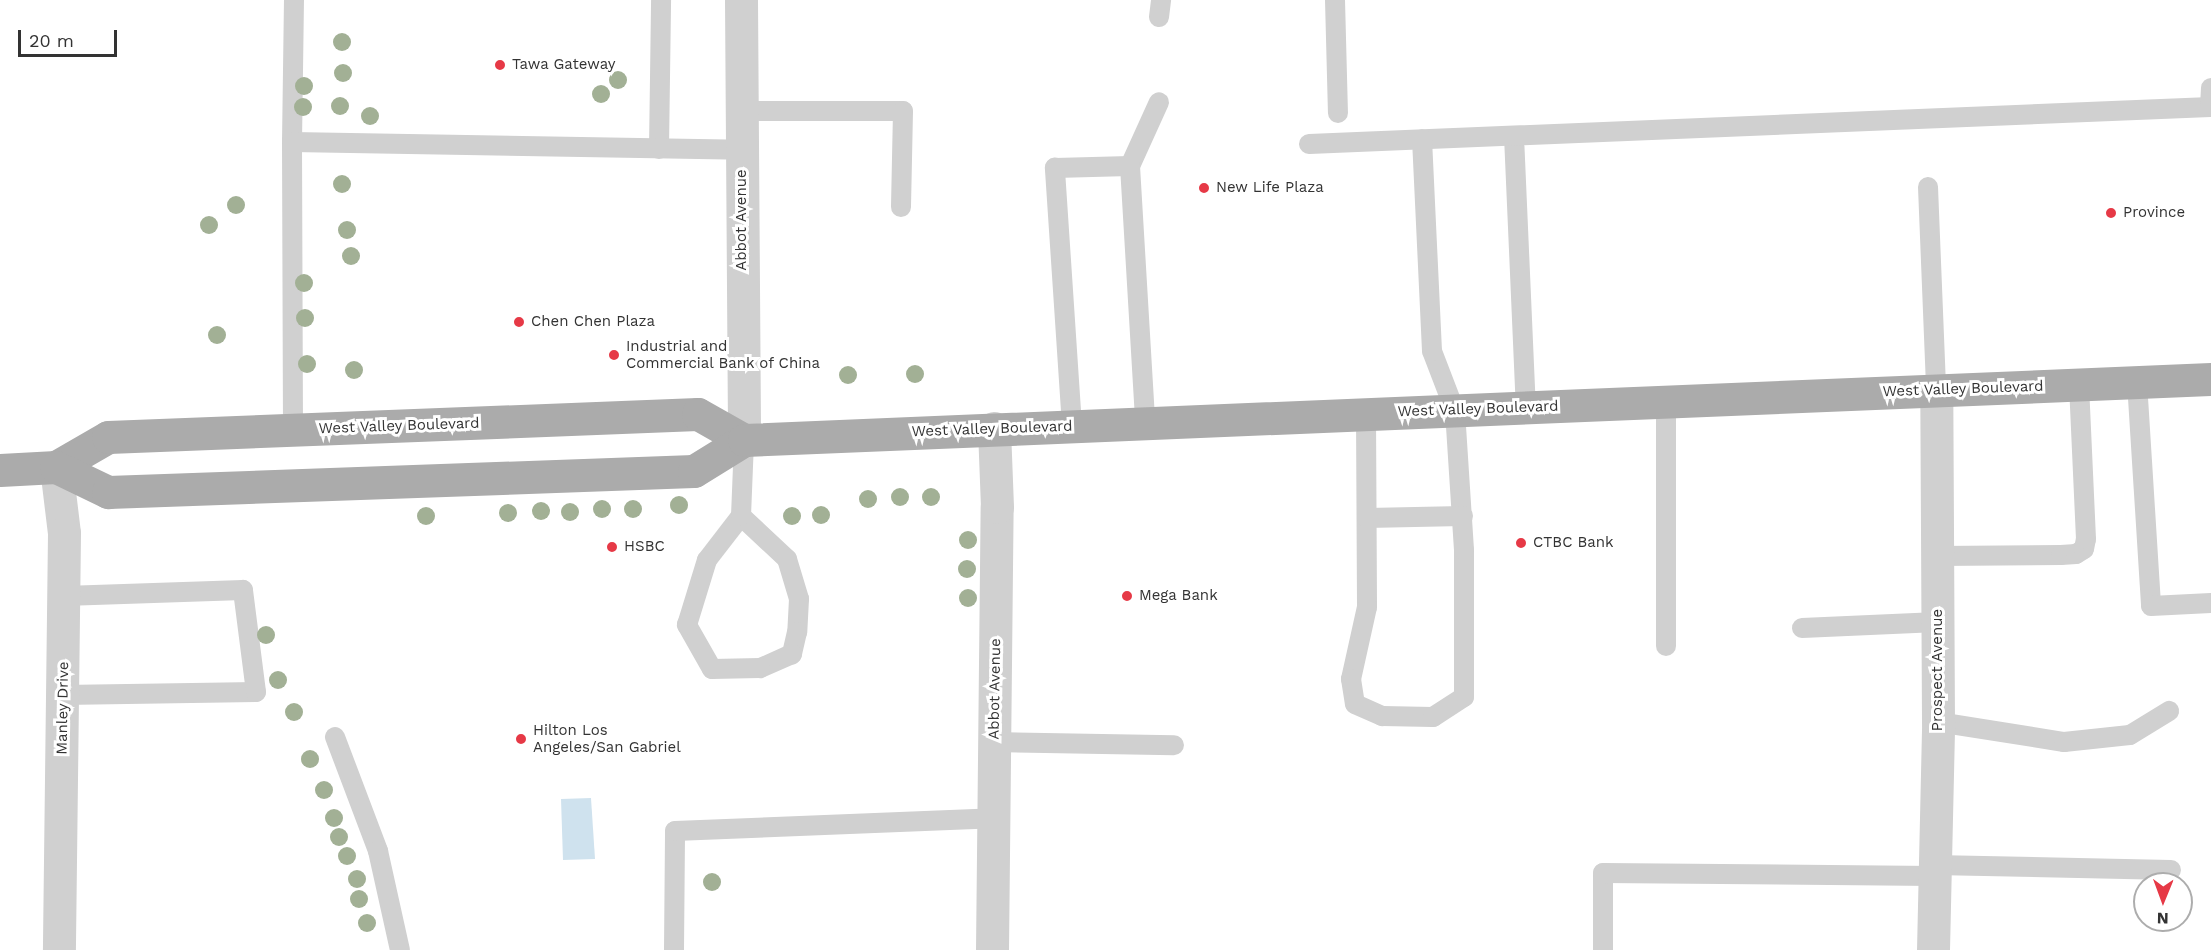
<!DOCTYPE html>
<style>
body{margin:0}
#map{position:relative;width:2211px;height:950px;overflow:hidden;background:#fff;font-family:"Work Sans",sans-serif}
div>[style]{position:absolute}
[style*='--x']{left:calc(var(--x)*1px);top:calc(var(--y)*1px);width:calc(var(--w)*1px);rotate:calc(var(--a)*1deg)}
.water>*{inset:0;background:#cfe2ee}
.service>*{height:20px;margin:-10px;padding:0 10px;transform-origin:10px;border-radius:10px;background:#d0d0d0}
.minor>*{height:33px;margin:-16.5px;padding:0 16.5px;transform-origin:16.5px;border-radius:16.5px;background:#d0d0d0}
.primary>*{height:33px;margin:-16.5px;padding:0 16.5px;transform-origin:16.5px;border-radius:16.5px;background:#ababab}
.trees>*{width:18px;height:18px;margin:-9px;border-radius:50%;background:#a2b095}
.dots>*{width:16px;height:16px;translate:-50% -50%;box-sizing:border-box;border:3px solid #fff;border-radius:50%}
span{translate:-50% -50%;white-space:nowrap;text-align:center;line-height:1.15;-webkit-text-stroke:6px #fff;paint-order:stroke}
.poi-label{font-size:15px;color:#333}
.left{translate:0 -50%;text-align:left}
.street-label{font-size:15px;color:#333}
.north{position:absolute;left:2133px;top:872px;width:60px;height:60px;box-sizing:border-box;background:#fff;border:2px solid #adadad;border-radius:50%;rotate:181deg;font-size:16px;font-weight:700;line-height:24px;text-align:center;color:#333}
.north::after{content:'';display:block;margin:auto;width:21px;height:27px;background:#e63946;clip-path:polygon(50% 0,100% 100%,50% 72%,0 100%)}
.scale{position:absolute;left:18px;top:30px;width:99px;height:27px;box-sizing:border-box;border:3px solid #333;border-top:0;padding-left:8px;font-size:18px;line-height:21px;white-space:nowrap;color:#333;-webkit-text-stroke:4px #fff;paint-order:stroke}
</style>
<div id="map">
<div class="water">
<i style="clip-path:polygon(591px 798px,595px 859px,563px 860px,561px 799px)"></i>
</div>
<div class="service">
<i style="--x:1335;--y:0;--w:113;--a:88.5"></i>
<i style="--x:1159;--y:17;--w:17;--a:-83"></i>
<i style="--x:743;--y:111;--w:160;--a:0"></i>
<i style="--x:903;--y:111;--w:96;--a:91.2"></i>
<i style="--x:1514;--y:136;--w:272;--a:87.5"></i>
<i style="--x:292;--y:142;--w:142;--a:-89.2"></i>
<i style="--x:1309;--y:144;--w:902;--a:-2.35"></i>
<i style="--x:2210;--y:107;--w:19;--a:-87"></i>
<i style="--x:659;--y:149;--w:149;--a:-89.2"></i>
<i style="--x:1130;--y:166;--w:70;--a:-65.6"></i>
<i style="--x:1928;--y:187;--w:203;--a:87.7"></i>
<i style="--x:2137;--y:382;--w:224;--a:86.4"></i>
<i style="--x:2151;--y:606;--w:60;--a:-2.9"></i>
<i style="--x:1666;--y:402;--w:244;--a:90"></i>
<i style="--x:1366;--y:414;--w:193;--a:89.7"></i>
<i style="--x:1367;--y:607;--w:74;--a:102.5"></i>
<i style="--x:1351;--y:679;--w:25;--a:81"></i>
<i style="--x:1355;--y:704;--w:30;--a:24"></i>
<i style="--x:1382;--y:716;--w:51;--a:1.1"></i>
<i style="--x:1433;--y:717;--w:37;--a:-33"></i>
<i style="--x:1464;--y:697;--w:147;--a:-90"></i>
<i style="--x:1464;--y:550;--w:139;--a:-93.7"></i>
<i style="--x:1455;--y:411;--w:64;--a:-111"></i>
<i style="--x:1432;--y:351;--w:212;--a:-92.7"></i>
<i style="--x:1072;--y:426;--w:259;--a:-93.8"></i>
<i style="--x:1055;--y:168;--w:75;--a:-1.5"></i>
<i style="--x:1130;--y:166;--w:256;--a:86.6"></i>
<i style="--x:293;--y:430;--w:288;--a:-90.2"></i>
<i style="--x:292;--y:142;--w:450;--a:1"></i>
<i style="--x:741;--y:516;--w:63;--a:43.1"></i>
<i style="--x:787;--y:559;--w:42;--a:73.3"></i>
<i style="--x:799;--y:599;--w:33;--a:93"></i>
<i style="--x:797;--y:632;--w:23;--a:103"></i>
<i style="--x:792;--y:654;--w:35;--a:156"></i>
<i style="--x:760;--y:668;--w:48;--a:178.8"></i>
<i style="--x:712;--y:669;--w:51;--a:-119.6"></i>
<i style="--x:687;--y:625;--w:68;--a:-72.9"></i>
<i style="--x:707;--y:560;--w:56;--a:-52.3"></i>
<i style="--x:741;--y:516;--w:76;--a:-87.7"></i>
<i style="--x:1367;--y:518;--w:96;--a:-1.2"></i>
<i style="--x:1937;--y:556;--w:124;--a:-0.5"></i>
<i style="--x:2061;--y:555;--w:15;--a:-4"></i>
<i style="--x:2076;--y:554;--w:9;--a:-32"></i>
<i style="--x:2084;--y:549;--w:10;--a:-79"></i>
<i style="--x:2086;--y:539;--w:154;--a:-92.6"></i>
<i style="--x:1802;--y:628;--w:136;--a:-2.5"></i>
<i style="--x:63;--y:695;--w:193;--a:-0.9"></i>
<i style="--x:256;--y:692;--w:103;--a:-97.3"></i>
<i style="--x:243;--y:590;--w:179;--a:178.1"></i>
<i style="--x:1938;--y:722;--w:128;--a:9"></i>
<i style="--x:2064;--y:742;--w:66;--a:-6.1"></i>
<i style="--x:2130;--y:735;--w:46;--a:-31.6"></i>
<i style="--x:335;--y:737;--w:122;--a:69.3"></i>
<i style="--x:378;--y:851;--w:101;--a:77.5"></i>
<i style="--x:994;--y:742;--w:180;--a:1"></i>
<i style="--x:1934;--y:865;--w:237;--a:1.2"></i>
<i style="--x:674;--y:950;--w:119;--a:-89.5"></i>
<i style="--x:675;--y:831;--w:319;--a:-2.3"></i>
<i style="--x:1603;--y:950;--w:77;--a:-90"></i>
<i style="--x:1603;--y:873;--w:331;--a:0.5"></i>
</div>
<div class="minor">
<i style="--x:741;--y:0;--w:440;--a:89.6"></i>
<i style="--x:56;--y:467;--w:66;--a:83.1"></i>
<i style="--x:64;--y:533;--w:417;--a:90.7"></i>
<i style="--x:992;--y:950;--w:443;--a:-89.4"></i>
<i style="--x:997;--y:507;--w:79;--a:-92.2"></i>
<i style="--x:1933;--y:950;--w:228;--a:-88.7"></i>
<i style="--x:1938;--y:722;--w:332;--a:-90.3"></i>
</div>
<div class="primary">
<i style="--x:56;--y:467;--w:60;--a:-30"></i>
<i style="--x:108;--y:437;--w:590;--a:-2.23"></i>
<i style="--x:698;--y:414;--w:53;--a:29.5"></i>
<i style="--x:0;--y:470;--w:56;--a:-3.1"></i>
<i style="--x:56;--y:467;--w:58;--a:25.7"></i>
<i style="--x:108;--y:492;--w:586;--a:-2.05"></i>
<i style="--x:694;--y:471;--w:59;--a:-31.8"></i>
<i style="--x:744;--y:440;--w:1468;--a:-2.38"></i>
</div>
<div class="trees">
<i style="left:342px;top:42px"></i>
<i style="left:343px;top:73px"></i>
<i style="left:618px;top:80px"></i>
<i style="left:304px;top:86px"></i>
<i style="left:601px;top:94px"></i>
<i style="left:340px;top:106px"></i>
<i style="left:303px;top:107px"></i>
<i style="left:370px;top:116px"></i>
<i style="left:342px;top:184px"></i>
<i style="left:236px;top:205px"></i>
<i style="left:209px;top:225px"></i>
<i style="left:347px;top:230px"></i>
<i style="left:351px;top:256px"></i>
<i style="left:304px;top:283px"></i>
<i style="left:305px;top:318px"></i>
<i style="left:217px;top:335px"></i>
<i style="left:307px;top:364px"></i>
<i style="left:354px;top:370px"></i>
<i style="left:915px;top:374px"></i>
<i style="left:848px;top:375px"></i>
<i style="left:900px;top:497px"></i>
<i style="left:931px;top:497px"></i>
<i style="left:868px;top:499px"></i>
<i style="left:679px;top:505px"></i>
<i style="left:602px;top:509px"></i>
<i style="left:633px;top:509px"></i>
<i style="left:541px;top:511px"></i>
<i style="left:570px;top:512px"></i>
<i style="left:508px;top:513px"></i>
<i style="left:821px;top:515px"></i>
<i style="left:426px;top:516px"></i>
<i style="left:792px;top:516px"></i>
<i style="left:968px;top:540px"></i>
<i style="left:967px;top:569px"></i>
<i style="left:968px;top:598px"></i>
<i style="left:266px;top:635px"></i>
<i style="left:278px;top:680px"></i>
<i style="left:294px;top:712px"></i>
<i style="left:310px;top:759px"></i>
<i style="left:324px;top:790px"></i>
<i style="left:334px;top:818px"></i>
<i style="left:339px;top:837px"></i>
<i style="left:347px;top:856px"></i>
<i style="left:357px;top:879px"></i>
<i style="left:712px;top:882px"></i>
<i style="left:359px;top:899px"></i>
<i style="left:367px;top:923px"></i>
</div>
<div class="dots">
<i style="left:500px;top:65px;background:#e63946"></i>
<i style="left:1204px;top:188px;background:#e63946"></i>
<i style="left:2111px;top:213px;background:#e63946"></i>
<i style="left:519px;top:322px;background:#e63946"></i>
<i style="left:614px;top:355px;background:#e63946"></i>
<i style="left:1521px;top:543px;background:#e63946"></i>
<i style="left:612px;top:547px;background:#e63946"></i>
<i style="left:1127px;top:596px;background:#e63946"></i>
<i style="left:521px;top:739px;background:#e63946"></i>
</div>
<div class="poi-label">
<span class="left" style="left:512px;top:65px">Tawa Gateway</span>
<span class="left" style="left:1216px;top:188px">New Life Plaza</span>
<span class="left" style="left:2123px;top:213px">Province</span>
<span class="left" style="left:531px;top:322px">Chen Chen Plaza</span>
<span class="left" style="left:626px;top:355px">Industrial and<br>Commercial Bank of China</span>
<span class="left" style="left:1533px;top:543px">CTBC Bank</span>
<span class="left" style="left:624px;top:547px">HSBC</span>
<span class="left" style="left:1139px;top:596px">Mega Bank</span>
<span class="left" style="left:533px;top:739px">Hilton Los<br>Angeles/San Gabriel</span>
</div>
<div class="street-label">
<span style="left:742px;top:220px;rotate:-90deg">Abbot Avenue</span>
<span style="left:1963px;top:389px;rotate:-2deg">West Valley Boulevard</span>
<span style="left:1478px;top:409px;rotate:-2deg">West Valley Boulevard</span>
<span style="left:399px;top:426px;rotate:-2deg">West Valley Boulevard</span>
<span style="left:992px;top:429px;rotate:-2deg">West Valley Boulevard</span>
<span style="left:1938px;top:670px;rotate:-90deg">Prospect Avenue</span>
<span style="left:995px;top:689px;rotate:-89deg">Abbot Avenue</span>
<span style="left:63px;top:708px;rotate:-89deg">Manley Drive</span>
</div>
<div class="north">N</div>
<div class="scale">20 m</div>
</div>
